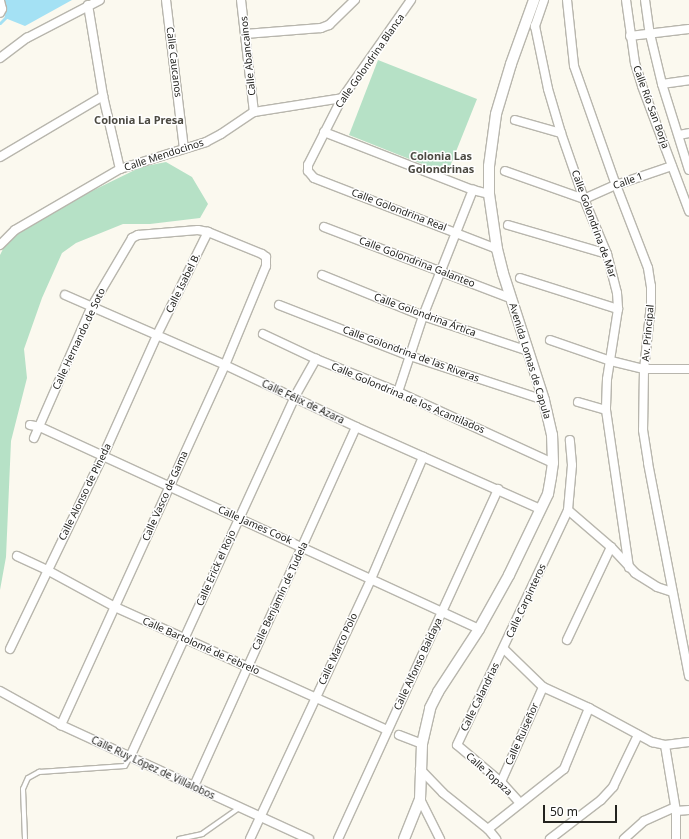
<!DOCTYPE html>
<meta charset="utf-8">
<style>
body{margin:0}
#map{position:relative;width:689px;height:839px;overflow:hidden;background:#fbf9ef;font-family:"Noto Sans",sans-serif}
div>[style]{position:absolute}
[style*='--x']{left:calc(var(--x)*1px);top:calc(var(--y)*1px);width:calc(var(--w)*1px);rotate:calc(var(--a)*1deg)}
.green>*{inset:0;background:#b6e1c6}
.water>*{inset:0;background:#a4e1f4}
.stream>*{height:3px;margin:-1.5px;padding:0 1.5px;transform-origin:1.5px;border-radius:1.5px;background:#a4e1f4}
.roads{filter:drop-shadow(1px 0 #b8b6ad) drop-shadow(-1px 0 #b8b6ad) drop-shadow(0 1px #b8b6ad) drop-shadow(0 -1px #b8b6ad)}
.service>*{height:4px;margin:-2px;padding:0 2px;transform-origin:2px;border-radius:2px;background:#fff}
.minor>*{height:8px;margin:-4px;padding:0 4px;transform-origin:4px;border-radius:4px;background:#fff}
.tertiary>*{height:10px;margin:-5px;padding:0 5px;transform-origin:5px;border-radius:5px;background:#fff}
span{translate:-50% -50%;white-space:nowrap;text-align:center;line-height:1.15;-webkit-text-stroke:3px #fff;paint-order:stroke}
.street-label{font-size:10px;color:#23231f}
.neighbourhood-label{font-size:11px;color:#4c4a42;font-weight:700}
.scale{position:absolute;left:543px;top:805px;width:74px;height:18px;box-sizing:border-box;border:2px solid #23231f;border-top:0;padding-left:5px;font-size:12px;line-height:14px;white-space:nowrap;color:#23231f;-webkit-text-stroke:3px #fff;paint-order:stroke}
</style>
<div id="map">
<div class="green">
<i style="clip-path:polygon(378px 60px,477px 99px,447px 174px,349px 135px)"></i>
<i style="clip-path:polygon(166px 162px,192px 177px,208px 204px,200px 218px,150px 224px,123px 224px,76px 243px,62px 253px,42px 298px,24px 349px,27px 378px,11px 441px,6px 557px,0 590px,0 255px,7px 241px,55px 209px,141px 167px)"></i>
</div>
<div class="water">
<i style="clip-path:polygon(2px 0,72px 0,25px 26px,5px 18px)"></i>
</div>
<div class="stream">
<i style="--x:0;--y:23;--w:10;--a:-45"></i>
</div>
<div class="roads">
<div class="service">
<i style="--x:25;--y:839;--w:50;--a:-92.3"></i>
<i style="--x:23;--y:789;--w:12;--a:-66"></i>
<i style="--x:28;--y:778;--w:13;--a:-29"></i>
<i style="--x:39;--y:772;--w:86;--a:-4"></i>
<i style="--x:125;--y:766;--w:10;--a:-61"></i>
<i style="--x:179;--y:839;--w:24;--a:-12"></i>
<i style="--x:202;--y:834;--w:45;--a:-35.1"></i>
</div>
<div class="minor">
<i style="--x:166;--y:0;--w:149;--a:83.1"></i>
<i style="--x:241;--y:0;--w:113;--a:83.4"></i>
<i style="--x:411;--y:0;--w:120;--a:125.1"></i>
<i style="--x:342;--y:98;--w:75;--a:116.9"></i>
<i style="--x:308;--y:165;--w:6;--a:90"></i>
<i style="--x:308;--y:171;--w:9;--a:49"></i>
<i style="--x:314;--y:178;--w:196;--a:21.2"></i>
<i style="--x:544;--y:0;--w:28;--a:109"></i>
<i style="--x:535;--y:26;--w:64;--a:78.3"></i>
<i style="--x:548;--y:89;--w:46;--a:73.5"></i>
<i style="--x:561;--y:133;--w:70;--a:70.8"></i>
<i style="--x:584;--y:199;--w:60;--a:67.3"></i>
<i style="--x:607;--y:254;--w:40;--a:75.6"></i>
<i style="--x:617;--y:293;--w:16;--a:86"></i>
<i style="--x:618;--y:309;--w:71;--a:98.9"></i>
<i style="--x:607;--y:379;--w:31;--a:92"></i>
<i style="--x:606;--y:410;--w:159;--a:81.7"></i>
<i style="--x:567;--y:0;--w:66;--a:83.9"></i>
<i style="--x:574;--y:66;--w:126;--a:70.6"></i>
<i style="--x:616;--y:185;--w:89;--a:68.9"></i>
<i style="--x:648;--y:268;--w:18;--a:81"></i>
<i style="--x:651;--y:286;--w:18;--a:90"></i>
<i style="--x:651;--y:304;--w:65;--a:96.1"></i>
<i style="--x:644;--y:369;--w:61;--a:90.9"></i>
<i style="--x:643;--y:430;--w:33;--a:81"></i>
<i style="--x:648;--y:463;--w:217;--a:79.1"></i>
<i style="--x:626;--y:0;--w:64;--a:81.9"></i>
<i style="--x:635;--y:63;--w:24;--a:73"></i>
<i style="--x:642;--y:86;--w:134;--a:69.4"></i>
<i style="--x:645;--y:0;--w:34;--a:82"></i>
<i style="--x:650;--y:34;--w:51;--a:76.5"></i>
<i style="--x:662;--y:84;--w:90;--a:72.6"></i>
<i style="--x:0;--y:1;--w:8;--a:76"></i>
<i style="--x:2;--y:9;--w:4;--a:117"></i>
<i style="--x:88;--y:5;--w:92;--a:80.6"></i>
<i style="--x:103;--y:96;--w:75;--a:76.9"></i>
<i style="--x:245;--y:34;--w:76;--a:-4.5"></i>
<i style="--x:321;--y:28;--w:9;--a:-21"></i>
<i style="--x:329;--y:25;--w:36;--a:-44"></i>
<i style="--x:630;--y:36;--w:59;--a:-6.8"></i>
<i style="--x:0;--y:58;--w:34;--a:-37"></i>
<i style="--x:27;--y:38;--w:82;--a:-27.5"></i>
<i style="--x:662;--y:84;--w:27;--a:-8"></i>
<i style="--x:515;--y:120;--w:48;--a:15.8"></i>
<i style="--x:324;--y:132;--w:160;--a:21.3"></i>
<i style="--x:473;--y:190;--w:16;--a:14"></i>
<i style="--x:679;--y:135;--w:10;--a:-11"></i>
<i style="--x:0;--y:157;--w:120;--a:-30.6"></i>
<i style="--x:505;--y:171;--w:84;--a:19.5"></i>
<i style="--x:584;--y:199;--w:35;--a:-24"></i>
<i style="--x:616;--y:185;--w:59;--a:-18.7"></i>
<i style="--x:508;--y:225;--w:103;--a:16.3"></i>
<i style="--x:324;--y:227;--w:199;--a:20.9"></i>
<i style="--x:0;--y:245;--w:21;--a:-45"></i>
<i style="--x:15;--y:230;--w:121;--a:-30.2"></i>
<i style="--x:120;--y:169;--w:90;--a:-17.4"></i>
<i style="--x:206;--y:142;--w:17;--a:-28"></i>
<i style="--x:221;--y:134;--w:40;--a:-34"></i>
<i style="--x:254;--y:112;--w:89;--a:-9"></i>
<i style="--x:322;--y:275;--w:109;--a:22.1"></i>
<i style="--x:423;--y:316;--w:111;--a:18.4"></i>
<i style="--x:520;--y:278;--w:103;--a:17.6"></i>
<i style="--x:65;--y:295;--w:175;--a:23.6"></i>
<i style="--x:225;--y:365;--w:145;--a:25.3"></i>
<i style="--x:356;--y:427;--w:201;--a:24"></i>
<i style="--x:279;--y:305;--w:141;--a:21.3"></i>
<i style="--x:410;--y:356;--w:141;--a:18.2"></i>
<i style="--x:263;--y:334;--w:59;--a:25.3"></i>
<i style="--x:316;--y:359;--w:88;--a:21.9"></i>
<i style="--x:398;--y:392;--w:170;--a:24.6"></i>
<i style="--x:550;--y:340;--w:65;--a:19"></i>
<i style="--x:611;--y:361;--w:34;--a:14"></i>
<i style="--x:644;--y:369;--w:45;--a:0"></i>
<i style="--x:398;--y:392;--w:80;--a:-71.8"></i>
<i style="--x:423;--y:316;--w:136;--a:-68.4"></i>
<i style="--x:578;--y:402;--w:29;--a:16"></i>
<i style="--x:30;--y:425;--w:10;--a:11"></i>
<i style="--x:40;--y:427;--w:483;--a:24.7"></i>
<i style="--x:34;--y:438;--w:144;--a:-66.3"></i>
<i style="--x:92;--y:306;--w:79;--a:-59.5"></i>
<i style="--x:132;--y:238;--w:7;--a:-27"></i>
<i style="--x:138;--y:235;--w:60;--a:-4.8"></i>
<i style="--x:198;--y:230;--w:10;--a:11"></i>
<i style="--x:208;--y:232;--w:58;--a:22.2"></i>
<i style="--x:262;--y:254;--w:5;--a:37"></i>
<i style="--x:266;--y:257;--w:9;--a:90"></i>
<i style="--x:266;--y:266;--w:107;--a:112.5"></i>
<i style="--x:225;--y:365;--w:396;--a:114.5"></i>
<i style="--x:568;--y:510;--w:57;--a:40.7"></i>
<i style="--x:611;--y:547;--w:35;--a:47"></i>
<i style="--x:635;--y:573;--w:26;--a:32"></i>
<i style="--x:657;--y:587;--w:16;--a:18"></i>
<i style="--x:17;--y:556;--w:33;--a:25"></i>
<i style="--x:47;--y:570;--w:77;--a:28.6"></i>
<i style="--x:115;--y:607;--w:299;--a:24.3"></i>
<i style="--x:567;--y:640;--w:103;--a:-64.7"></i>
<i style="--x:10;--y:649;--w:214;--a:-64.3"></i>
<i style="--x:103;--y:456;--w:133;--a:-65.9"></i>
<i style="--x:157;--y:335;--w:115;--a:-63.7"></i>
<i style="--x:504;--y:649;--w:54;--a:44.3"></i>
<i style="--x:543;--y:687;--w:51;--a:24.5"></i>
<i style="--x:589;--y:708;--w:72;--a:28.4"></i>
<i style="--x:652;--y:742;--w:13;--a:13"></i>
<i style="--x:0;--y:691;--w:70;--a:29.1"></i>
<i style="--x:61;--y:725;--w:273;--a:24.7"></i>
<i style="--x:399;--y:735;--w:25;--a:21"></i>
<i style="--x:130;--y:757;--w:395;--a:-65.4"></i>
<i style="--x:294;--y:398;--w:45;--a:-60.6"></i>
<i style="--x:420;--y:769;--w:33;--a:46"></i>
<i style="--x:443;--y:793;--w:58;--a:38.7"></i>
<i style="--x:488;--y:829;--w:13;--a:51"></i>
<i style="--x:501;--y:782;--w:104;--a:-66.1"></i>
<i style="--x:194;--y:786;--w:394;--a:-65.7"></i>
<i style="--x:420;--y:799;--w:45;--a:63.4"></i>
<i style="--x:520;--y:803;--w:28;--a:-132"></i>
<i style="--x:501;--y:782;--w:57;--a:-139.9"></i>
<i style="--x:457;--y:745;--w:260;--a:-64.7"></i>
<i style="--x:568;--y:510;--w:45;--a:-84.9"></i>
<i style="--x:572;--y:465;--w:25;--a:-95"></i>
<i style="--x:676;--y:811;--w:13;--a:-4"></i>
<i style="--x:488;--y:829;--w:97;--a:-38.3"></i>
<i style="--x:564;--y:769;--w:66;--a:-67.7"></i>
<i style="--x:250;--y:839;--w:287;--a:-65"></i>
<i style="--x:371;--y:579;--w:133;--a:-66.9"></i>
<i style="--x:338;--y:839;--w:385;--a:-65.4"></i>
<i style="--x:550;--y:839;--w:64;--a:-37.4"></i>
<i style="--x:601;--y:800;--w:18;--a:-47"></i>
<i style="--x:613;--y:787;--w:58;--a:-64.3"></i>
<i style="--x:624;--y:839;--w:27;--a:-42"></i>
<i style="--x:644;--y:821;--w:34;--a:-24"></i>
<i style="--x:676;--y:839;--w:28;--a:-90"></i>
<i style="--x:676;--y:811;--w:67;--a:-99.5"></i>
<i style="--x:665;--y:745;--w:24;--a:-7"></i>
</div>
<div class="tertiary">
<i style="--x:404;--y:839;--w:43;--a:-68.2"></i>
<i style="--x:420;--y:799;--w:55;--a:-87.9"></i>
<i style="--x:422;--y:744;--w:37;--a:-77"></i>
<i style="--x:430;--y:708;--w:18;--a:-63"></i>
<i style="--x:438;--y:692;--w:75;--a:-56.9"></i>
<i style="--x:479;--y:629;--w:62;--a:-60.9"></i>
<i style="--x:509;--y:575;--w:90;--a:-64.3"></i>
<i style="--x:548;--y:494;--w:17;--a:-80"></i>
<i style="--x:551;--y:477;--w:14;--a:-82"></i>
<i style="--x:553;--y:463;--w:28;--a:-92"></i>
<i style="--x:552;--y:435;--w:36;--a:-103"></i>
<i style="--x:544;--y:400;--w:133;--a:-107.9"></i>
<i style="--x:503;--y:273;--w:25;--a:-104"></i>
<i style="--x:497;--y:249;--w:56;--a:-98.3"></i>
<i style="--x:489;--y:194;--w:28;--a:-90"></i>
<i style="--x:489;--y:166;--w:52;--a:-82.3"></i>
<i style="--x:496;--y:114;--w:52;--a:-73.3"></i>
<i style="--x:511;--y:64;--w:68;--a:-70.2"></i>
</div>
</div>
<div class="street-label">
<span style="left:248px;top:56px;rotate:-96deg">Calle Abancainos</span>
<span style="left:370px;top:61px;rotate:-55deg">Calle Golondrina Blanca</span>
<span style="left:174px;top:62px;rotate:83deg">Calle Caucanos</span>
<span style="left:651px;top:107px;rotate:70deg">Calle Río San Borja</span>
<span style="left:164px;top:155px;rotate:-18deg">Calle Mendocinos</span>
<span style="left:628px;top:181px;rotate:-20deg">Calle 1</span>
<span style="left:399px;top:210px;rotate:21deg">Calle Golondrina Real</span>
<span style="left:594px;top:224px;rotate:70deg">Calle Golondrina de Mar</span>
<span style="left:417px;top:262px;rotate:21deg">Calle Golondrina Galanteo</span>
<span style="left:183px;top:283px;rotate:-64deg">Calle Isabel B.</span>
<span style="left:425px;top:315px;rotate:20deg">Calle Golondrina Ártica</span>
<span style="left:648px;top:333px;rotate:-85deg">Av. Principal</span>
<span style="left:79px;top:339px;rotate:-65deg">Calle Hernando de Soto</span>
<span style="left:411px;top:354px;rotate:20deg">Calle Golondrina de las Riveras</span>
<span style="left:530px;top:361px;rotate:73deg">Avenida Lomas de Capula</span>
<span style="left:408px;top:398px;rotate:23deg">Calle Golondrina de los Acantilados</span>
<span style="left:303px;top:402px;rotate:25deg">Calle Félix de Azara</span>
<span style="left:85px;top:492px;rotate:-64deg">Calle Alonso de Pineda</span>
<span style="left:165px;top:496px;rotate:-66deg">Calle Vasco de Gama</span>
<span style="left:255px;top:525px;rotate:24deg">Calle James Cook</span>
<span style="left:216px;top:568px;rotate:-66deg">Calle Erick el Rojo</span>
<span style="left:280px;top:596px;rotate:-65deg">Calle Benjamín de Tudela</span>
<span style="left:526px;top:601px;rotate:-65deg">Calle Carpinteros</span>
<span style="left:201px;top:646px;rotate:24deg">Calle Bartolomé de Febrelo</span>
<span style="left:338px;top:649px;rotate:-65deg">Calle Marco Polo</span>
<span style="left:418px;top:664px;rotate:-65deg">Calle Alfonso Baldaya</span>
<span style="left:480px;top:697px;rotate:-64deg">Calle Calandrias</span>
<span style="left:522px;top:734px;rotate:-66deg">Calle Ruiseñor</span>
<span style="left:153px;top:768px;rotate:25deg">Calle Ruy López de Villalobos</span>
<span style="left:489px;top:774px;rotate:42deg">Calle Topaza</span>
</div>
<div class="neighbourhood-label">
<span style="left:139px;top:120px">Colonia La Presa</span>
<span style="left:441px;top:163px">Colonia Las<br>Golondrinas</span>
</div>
<div class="scale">50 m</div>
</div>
